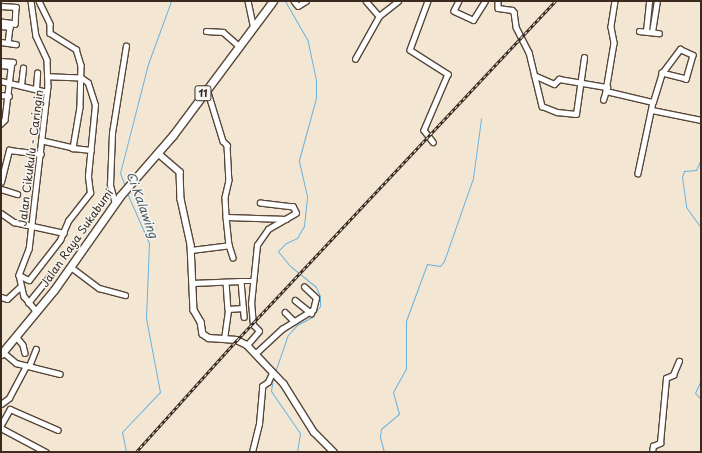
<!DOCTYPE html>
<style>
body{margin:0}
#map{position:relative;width:702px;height:453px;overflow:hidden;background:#f3e7d3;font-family:"Playpen Sans",sans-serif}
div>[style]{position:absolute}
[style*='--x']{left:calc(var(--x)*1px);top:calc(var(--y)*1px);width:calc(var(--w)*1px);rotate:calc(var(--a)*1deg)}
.stream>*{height:1px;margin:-0.5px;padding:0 0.5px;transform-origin:0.5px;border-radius:0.5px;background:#68b2e0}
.roads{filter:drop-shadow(1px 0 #574639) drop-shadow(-1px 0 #574639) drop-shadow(0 1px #574639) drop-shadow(0 -1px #574639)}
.minor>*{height:4.5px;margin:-2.25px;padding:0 2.25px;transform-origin:2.25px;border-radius:2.25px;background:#fff}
.tertiary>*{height:5.5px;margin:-2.75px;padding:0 2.75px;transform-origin:2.75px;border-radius:2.75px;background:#fff}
.trunk>*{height:7px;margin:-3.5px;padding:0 3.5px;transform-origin:3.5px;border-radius:3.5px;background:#fff}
.rail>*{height:2.5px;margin-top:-1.25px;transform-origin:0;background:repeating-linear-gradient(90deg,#f6f6f2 0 3px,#3b2a1e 0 6px);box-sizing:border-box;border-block:1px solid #3b2a1e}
span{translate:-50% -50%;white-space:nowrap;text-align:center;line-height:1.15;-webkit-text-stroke:3px #f6f6f2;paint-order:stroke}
.shield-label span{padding:1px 3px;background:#f6f6f2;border:1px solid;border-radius:3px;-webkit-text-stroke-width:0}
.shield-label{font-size:10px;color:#3b2a1e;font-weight:700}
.street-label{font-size:11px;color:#3b2a1e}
.water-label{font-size:12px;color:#4b5a62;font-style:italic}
.frame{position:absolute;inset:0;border:2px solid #3b2a1e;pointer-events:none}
</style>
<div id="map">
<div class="stream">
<i style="--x:701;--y:159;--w:12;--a:114"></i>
<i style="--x:696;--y:170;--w:12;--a:175"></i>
<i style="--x:684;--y:171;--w:6;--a:108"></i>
<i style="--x:682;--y:177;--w:30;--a:82"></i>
<i style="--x:686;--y:207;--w:26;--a:54"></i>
<i style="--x:125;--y:186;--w:14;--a:-111"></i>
<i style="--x:120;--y:173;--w:113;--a:-75.6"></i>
<i style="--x:148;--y:64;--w:67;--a:-69.9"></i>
<i style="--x:275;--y:372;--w:39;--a:-71"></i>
<i style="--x:288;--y:335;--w:13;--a:-48"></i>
<i style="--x:297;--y:325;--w:17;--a:-28"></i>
<i style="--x:312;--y:317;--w:14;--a:-54"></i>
<i style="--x:320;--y:306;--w:10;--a:-90"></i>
<i style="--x:320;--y:296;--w:10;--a:-114"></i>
<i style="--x:316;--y:287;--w:33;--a:-141"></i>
<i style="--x:290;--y:266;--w:19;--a:-129"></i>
<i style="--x:278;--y:251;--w:11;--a:-45"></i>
<i style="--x:286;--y:243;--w:12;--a:-24"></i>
<i style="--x:297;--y:238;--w:14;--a:-60"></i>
<i style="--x:304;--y:226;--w:30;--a:-84"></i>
<i style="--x:307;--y:196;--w:37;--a:-103"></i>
<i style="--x:299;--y:160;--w:64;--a:-74.7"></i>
<i style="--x:316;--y:98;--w:18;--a:-90"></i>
<i style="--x:316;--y:80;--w:40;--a:-102"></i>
<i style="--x:308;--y:41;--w:46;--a:-119.9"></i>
<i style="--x:273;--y:377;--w:14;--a:98"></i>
<i style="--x:271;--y:391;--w:51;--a:55.4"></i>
<i style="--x:300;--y:433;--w:19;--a:99"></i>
<i style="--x:701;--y:380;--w:14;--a:115"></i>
<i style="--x:695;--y:393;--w:8;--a:45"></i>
<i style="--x:126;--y:452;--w:20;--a:-101"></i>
<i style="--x:122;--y:432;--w:55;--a:-46.5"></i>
<i style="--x:160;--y:392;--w:75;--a:-100.7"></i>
<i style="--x:146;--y:318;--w:75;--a:-87.7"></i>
<i style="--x:149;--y:243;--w:55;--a:-113.7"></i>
<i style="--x:384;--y:452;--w:16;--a:-105"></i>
<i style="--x:380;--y:437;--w:8;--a:-83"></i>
<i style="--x:381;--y:429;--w:23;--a:-40"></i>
<i style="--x:399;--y:414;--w:23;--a:-105"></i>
<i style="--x:393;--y:392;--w:26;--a:-61"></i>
<i style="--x:406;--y:369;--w:48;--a:-90"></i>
<i style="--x:406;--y:321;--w:61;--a:-69.8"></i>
<i style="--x:427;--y:264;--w:13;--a:9"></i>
<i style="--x:440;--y:266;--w:6;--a:-51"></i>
<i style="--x:444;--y:261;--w:88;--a:-70.7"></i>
<i style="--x:473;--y:178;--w:60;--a:-82.3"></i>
</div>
<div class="roads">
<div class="minor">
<i style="--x:31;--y:1;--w:35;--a:82"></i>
<i style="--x:36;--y:36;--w:26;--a:65"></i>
<i style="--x:47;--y:60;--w:26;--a:88"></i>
<i style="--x:48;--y:86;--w:164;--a:96.6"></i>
<i style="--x:29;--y:249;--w:28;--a:111"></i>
<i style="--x:19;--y:275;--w:22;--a:77"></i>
<i style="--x:24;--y:296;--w:19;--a:51"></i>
<i style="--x:39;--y:1;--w:25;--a:64"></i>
<i style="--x:50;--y:24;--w:9;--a:90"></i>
<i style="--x:50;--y:33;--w:31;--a:32"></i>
<i style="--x:76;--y:49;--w:17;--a:73"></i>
<i style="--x:81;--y:65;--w:42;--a:91.4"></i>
<i style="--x:80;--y:107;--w:42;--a:99.7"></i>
<i style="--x:73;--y:148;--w:32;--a:-167"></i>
<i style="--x:248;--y:1;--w:24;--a:78"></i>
<i style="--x:294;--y:1;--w:6;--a:51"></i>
<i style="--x:298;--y:6;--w:9;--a:-32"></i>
<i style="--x:366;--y:1;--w:20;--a:49"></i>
<i style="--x:428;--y:1;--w:52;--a:110.2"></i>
<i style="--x:410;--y:50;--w:45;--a:32.3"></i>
<i style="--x:448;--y:74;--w:61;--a:113.2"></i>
<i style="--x:424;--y:130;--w:15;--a:53"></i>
<i style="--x:459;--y:1;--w:11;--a:117"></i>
<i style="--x:454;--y:11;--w:21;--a:25"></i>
<i style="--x:473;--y:20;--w:22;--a:-58"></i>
<i style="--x:498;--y:1;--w:7;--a:90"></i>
<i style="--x:498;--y:8;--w:14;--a:8"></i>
<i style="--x:512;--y:10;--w:3;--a:45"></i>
<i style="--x:514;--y:12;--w:15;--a:82"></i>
<i style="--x:516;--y:27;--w:28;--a:63"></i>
<i style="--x:529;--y:52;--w:56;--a:76.5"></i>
<i style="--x:542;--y:106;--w:16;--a:22"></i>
<i style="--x:557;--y:112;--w:19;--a:6"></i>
<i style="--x:576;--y:114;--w:57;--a:-81.9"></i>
<i style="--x:615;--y:1;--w:26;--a:99"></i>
<i style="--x:611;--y:27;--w:16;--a:79"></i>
<i style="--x:614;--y:43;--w:49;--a:99.5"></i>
<i style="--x:606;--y:91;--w:48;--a:13.2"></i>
<i style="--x:653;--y:102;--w:73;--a:101.9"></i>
<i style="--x:1;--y:6;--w:15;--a:4"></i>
<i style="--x:16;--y:7;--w:17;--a:93"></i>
<i style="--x:15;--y:24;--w:14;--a:-172"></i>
<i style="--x:1;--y:26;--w:9;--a:6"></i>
<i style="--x:10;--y:27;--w:16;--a:97"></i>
<i style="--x:206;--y:31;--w:17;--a:3"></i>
<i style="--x:223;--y:32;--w:20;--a:41"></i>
<i style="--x:639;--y:31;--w:20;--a:6"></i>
<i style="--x:646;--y:31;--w:30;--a:-84"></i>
<i style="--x:652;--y:32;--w:31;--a:-81"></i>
<i style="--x:1;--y:42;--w:15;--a:8"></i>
<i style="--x:355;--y:59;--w:49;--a:-60.8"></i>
<i style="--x:379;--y:16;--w:24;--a:-38"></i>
<i style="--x:1;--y:61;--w:12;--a:5"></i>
<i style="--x:13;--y:62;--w:4;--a:117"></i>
<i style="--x:1;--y:65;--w:10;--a:6"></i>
<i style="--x:11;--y:66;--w:3;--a:90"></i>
<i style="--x:11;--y:69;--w:51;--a:96.7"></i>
<i style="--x:5;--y:120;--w:6;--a:135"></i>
<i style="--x:534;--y:75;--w:22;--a:24"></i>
<i style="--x:554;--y:84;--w:7;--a:-45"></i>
<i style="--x:559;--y:79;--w:49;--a:9.5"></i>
<i style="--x:1;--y:81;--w:47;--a:13.4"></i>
<i style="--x:21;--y:85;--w:17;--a:-83"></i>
<i style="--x:36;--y:89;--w:16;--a:-86"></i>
<i style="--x:207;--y:89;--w:54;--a:72.9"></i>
<i style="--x:223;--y:141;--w:6;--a:45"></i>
<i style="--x:227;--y:145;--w:35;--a:87"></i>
<i style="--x:229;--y:180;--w:17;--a:103"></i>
<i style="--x:225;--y:197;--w:20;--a:87"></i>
<i style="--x:226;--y:217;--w:28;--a:84"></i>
<i style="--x:229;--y:245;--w:13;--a:72"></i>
<i style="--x:1;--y:95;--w:8;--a:7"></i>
<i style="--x:603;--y:100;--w:9;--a:-72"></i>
<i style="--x:653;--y:102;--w:30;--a:-73"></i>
<i style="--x:662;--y:73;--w:30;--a:-53"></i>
<i style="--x:680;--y:49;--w:14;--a:25"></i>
<i style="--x:693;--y:55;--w:25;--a:106"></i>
<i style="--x:686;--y:79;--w:25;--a:-166"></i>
<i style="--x:652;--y:110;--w:50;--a:11.5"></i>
<i style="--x:73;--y:148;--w:18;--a:6"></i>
<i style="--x:1;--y:182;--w:33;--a:-76"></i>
<i style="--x:9;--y:150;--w:32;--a:7"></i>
<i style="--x:1;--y:189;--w:17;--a:17"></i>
<i style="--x:115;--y:204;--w:20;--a:-105"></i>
<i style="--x:110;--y:185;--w:52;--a:-87.8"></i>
<i style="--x:112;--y:133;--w:88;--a:-80.9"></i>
<i style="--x:1;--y:213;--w:16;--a:35"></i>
<i style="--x:14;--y:222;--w:51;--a:12.4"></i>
<i style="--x:226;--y:217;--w:60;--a:1.9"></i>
<i style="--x:191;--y:250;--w:38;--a:-7"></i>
<i style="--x:71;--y:267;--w:35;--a:37"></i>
<i style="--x:99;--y:288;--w:27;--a:15"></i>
<i style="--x:19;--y:275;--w:11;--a:27"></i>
<i style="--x:29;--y:280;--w:51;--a:-52.2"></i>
<i style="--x:60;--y:240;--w:21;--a:-67"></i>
<i style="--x:68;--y:221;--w:36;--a:-52"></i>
<i style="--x:90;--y:193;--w:17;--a:-97"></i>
<i style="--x:88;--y:176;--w:71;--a:-84.4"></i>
<i style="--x:95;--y:105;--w:23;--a:-108"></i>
<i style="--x:88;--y:83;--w:9;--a:-144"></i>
<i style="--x:81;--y:78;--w:33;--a:-178"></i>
<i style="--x:241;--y:281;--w:11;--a:0"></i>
<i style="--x:226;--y:282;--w:27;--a:86"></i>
<i style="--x:228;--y:309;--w:15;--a:-4"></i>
<i style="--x:192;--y:283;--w:49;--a:-2.3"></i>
<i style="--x:241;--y:281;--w:36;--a:85"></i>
<i style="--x:1;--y:297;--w:6;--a:18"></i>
<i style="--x:7;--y:299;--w:19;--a:-43"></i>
<i style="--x:295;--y:300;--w:21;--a:39"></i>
<i style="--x:28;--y:303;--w:36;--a:-51"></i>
<i style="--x:285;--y:312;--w:13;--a:45"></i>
<i style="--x:16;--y:336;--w:11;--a:52"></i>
<i style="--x:23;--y:345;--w:8;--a:76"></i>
<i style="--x:224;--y:339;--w:30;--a:-82"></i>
<i style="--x:247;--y:345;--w:18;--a:-49"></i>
<i style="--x:259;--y:331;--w:8;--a:-135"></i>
<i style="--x:253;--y:325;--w:21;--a:-95"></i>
<i style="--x:251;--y:304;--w:59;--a:-84.2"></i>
<i style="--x:257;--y:245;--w:19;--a:-55"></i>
<i style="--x:268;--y:229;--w:32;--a:-30"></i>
<i style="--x:296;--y:213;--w:7;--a:-117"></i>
<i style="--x:293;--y:207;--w:33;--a:-173"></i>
<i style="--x:3;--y:352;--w:17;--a:40"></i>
<i style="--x:16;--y:363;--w:45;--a:14"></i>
<i style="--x:255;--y:354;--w:37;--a:-43"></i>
<i style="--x:282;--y:329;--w:36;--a:-32"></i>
<i style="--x:313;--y:310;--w:12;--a:-76"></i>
<i style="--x:316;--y:298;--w:16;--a:-137"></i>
<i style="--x:29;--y:366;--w:18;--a:-68"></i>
<i style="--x:1;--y:404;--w:10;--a:-37"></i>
<i style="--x:9;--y:398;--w:36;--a:-62"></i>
<i style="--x:1;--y:425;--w:18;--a:-61"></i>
<i style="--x:10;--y:409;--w:52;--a:23.6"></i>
<i style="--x:1;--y:428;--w:51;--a:28.1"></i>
<i style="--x:252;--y:452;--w:29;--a:-76"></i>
<i style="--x:259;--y:424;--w:38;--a:-85"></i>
<i style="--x:262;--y:386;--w:7;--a:-34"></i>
<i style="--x:268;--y:382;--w:10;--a:-66"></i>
<i style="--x:652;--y:452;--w:6;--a:-81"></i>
<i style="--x:653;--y:446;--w:8;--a:-23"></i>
<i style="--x:660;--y:443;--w:65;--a:-84.7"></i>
<i style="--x:666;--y:378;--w:8;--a:-23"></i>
<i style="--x:673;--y:375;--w:15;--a:-67"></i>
</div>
<div class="tertiary">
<i style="--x:158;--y:153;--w:29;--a:41"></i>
<i style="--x:180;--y:172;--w:27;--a:88"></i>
<i style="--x:181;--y:199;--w:47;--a:77.7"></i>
<i style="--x:191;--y:245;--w:65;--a:87.4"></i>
<i style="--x:194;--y:310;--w:14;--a:60"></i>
<i style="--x:201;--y:322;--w:12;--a:81"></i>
<i style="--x:203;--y:334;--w:7;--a:34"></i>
<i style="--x:209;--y:338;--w:28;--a:4"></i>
<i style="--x:237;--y:340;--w:11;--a:27"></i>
<i style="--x:247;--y:345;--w:54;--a:46.5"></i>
<i style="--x:284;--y:384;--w:57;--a:58"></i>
<i style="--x:314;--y:432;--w:28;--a:45"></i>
</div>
<div class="trunk">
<i style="--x:1;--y:354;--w:83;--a:-50.4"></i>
<i style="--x:54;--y:290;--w:115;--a:-54.9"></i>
<i style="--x:120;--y:196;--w:81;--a:-49"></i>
<i style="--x:173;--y:135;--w:167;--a:-53.3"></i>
</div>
</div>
<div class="rail">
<i style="--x:136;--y:452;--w:151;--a:-48"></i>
<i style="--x:237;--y:340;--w:465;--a:-46.8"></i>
</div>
<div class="shield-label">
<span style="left:203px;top:93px">11</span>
</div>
<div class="street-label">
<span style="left:31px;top:158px;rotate:-83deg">Jalan Cikukulu - Caringin</span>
<span style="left:77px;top:238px;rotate:-55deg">Jalan Raya Sukabumi</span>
</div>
<div class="water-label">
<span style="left:142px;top:205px;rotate:70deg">Ci Kalawing</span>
</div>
<div class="frame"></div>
</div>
